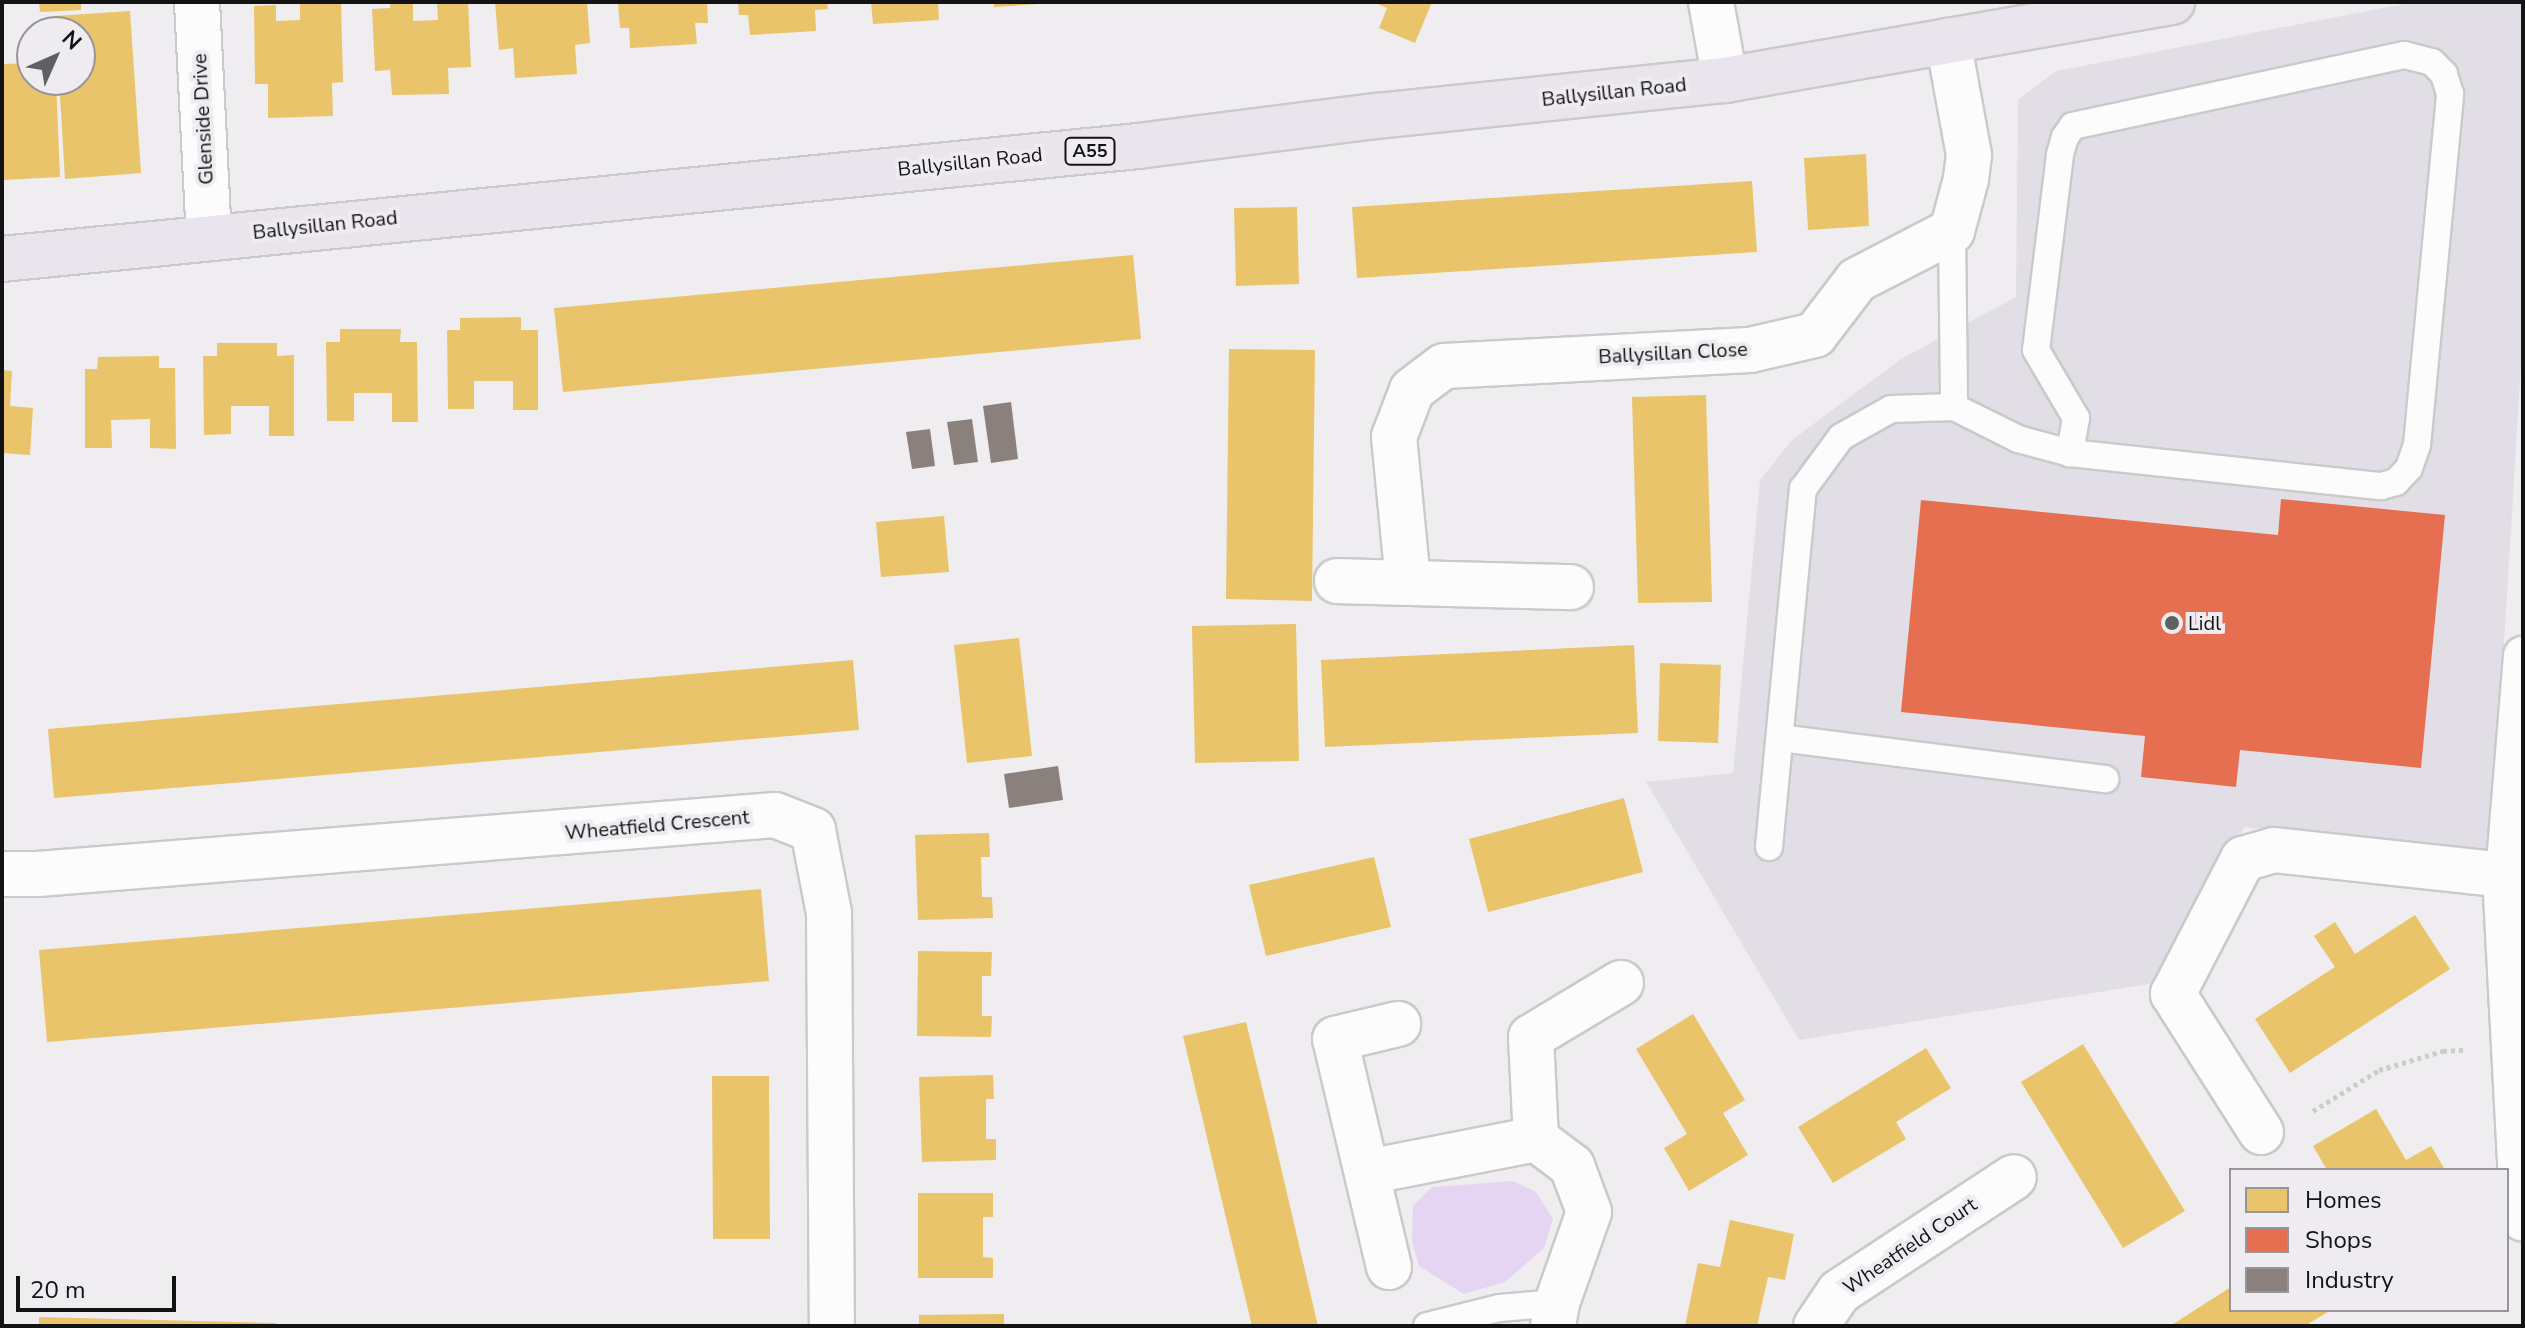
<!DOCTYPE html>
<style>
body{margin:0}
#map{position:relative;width:2525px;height:1328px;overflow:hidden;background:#efedf0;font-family:"Nunito Sans",sans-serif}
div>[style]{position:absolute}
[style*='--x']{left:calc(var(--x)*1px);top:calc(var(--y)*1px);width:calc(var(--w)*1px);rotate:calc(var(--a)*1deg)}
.built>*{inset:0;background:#e2dee5}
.green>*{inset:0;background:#e6d5f2}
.homes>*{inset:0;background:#e9c46a}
.shops>*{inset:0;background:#e76f51}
.industry>*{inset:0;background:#8a817c}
.path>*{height:5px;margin-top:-2.5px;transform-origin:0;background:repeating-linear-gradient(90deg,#cbcbcc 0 4px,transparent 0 8px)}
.roads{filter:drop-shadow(2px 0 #cac9cb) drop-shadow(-2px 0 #cac9cb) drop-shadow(0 2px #cac9cb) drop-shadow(0 -2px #cac9cb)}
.service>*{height:26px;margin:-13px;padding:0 13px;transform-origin:13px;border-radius:13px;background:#fdfcfd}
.pedestrian>*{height:38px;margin:-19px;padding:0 19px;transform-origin:19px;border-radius:19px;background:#fdfcfd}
.minor>*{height:44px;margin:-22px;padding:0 22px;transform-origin:22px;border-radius:22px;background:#fdfcfd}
.trunk>*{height:44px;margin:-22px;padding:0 22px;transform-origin:22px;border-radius:22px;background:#eae4ed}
.dots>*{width:22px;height:22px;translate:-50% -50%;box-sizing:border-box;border:4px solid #efecf1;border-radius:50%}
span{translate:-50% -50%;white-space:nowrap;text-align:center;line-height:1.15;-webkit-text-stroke:8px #efecf1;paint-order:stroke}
.shield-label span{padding:2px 6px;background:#efecf1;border:2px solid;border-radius:6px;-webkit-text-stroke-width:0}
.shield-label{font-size:18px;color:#131314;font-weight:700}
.street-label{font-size:20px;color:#131314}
.poi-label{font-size:20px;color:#131314}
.left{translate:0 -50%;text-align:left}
.frame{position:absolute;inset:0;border:4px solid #131314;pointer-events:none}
.legend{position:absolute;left:2229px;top:1168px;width:280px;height:144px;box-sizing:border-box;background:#efecf1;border:2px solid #979599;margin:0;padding:10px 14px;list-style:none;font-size:24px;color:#131314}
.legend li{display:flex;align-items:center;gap:16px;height:40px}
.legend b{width:40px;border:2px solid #979599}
.north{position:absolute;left:16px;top:16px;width:80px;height:80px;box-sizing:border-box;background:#efecf1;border:2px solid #979599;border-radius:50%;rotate:45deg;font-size:22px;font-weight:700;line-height:32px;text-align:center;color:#131314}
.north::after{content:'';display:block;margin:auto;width:28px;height:36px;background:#605f61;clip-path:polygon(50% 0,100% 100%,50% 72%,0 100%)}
.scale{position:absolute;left:16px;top:1276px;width:160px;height:36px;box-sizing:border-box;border:4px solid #131314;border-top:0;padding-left:10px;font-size:24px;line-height:28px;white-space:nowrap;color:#131314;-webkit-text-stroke:6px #efecf1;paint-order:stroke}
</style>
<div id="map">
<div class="built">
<i style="clip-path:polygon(2414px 2px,2523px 4px,2523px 333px,2491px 854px,2244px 827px,2174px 980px,1799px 1040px,1646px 782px,1733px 773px,1760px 480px,1792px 440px,1901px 359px,2016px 297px,2018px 100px,2056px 71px)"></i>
</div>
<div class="green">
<i style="clip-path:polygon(1513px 1181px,1536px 1192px,1553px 1219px,1544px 1248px,1505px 1282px,1464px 1294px,1419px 1266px,1412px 1241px,1413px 1206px,1432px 1187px)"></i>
</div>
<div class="homes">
<i style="clip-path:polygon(39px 2px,81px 2px,81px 10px,40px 12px)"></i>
<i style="clip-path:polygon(300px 2px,341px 2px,343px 82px,332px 83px,333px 116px,268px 118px,268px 84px,255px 84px,254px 6px,276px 5px,276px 21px,300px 20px)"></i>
<i style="clip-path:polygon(390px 2px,413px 2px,413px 21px,438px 20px,437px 2px,468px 2px,471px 67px,448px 68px,449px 94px,392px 95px,390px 70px,375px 71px,372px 9px,390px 8px)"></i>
<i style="clip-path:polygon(495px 2px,587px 2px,590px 43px,575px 45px,577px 74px,515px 78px,513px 48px,499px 50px)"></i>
<i style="clip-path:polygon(618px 2px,707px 2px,708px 23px,695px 23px,697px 44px,630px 48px,629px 28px,620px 28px)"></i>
<i style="clip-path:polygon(738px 2px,827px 2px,828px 9px,815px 10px,816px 31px,750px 35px,748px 15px,739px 15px)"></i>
<i style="clip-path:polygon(871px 2px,938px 2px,939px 20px,873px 24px)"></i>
<i style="clip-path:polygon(994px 2px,1040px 2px,1040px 4px,994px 7px)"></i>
<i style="clip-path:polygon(1373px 2px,1432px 2px,1415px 43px,1379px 28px,1387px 8px)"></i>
<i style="clip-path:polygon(130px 11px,141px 173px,65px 179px,59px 80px,80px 80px,80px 32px,56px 32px,55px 16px)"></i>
<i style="clip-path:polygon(32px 63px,32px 80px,56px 80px,60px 177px,2px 180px,2px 64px)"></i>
<i style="clip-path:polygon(1866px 154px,1869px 226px,1808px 230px,1804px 158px)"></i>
<i style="clip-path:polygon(1752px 181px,1757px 252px,1357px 278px,1352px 207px)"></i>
<i style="clip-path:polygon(1297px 207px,1299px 284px,1236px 286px,1234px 208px)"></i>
<i style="clip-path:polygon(1133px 255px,1141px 339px,563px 392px,554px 308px)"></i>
<i style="clip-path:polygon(521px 317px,521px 330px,538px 330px,538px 410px,513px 410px,513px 381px,474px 381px,474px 409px,448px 409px,447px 330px,460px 330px,460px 318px)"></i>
<i style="clip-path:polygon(340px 329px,401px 329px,400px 342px,417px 342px,418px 422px,392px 422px,392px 393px,354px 393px,354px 421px,327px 421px,326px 342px,340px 342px)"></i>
<i style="clip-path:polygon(217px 343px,277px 343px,277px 356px,294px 355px,294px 436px,269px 436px,269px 406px,231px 406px,231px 434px,204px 435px,203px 356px,217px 356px)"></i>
<i style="clip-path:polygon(1229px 349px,1315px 350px,1312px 601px,1226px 599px)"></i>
<i style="clip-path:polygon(159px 356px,159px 368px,175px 368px,176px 449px,150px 448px,150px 419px,111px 420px,112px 448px,85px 448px,85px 369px,97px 369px,98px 357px)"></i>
<i style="clip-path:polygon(2px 370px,12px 371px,10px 406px,33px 408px,30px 455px,2px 453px)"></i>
<i style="clip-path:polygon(1706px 395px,1712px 602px,1638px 603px,1632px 397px)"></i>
<i style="clip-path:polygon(944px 516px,949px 572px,881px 577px,876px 522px)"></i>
<i style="clip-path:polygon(1296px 624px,1299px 761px,1195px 763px,1192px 626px)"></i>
<i style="clip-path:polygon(1019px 638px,1032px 756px,967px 763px,954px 645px)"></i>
<i style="clip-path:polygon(1634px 645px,1638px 733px,1325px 747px,1321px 660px)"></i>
<i style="clip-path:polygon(853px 660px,859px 730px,54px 798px,48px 729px)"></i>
<i style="clip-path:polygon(1660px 663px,1721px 665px,1718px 743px,1658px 741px)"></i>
<i style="clip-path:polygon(1624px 798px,1643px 872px,1488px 912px,1469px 839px)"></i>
<i style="clip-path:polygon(989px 833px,990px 857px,981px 857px,982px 897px,992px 897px,993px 918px,918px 920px,915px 835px)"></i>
<i style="clip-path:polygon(1374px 857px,1391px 927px,1266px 956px,1249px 885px)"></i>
<i style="clip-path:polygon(761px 889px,769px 981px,47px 1042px,39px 950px)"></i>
<i style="clip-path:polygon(2415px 915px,2450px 969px,2290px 1073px,2255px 1019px,2335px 967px,2314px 936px,2335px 922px,2355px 954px)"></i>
<i style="clip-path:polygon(918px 951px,992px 952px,991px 976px,982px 976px,982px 1016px,992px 1016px,991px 1037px,917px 1036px)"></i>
<i style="clip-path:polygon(1693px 1014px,1745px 1100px,1723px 1113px,1748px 1155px,1689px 1191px,1664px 1148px,1687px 1134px,1636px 1049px)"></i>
<i style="clip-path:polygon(1246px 1022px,1268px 1112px,1318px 1326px,1252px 1326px,1226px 1218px,1183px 1036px)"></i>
<i style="clip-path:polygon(2083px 1044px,2185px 1211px,2123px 1248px,2021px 1082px)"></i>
<i style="clip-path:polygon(1926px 1048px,1951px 1088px,1896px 1122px,1906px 1139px,1833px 1183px,1798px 1127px)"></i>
<i style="clip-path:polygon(993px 1075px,994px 1099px,986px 1099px,986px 1139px,996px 1139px,996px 1160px,922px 1162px,919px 1077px)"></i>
<i style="clip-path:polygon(712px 1076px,769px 1076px,770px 1239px,713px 1239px)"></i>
<i style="clip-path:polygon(2376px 1109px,2406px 1160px,2431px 1146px,2445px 1170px,2327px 1170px,2313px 1146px)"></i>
<i style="clip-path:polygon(918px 1193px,993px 1193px,993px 1217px,983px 1217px,983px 1257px,993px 1258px,993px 1278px,918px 1278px)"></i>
<i style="clip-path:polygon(1730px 1220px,1794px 1234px,1785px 1280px,1768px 1277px,1757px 1326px,1685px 1326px,1698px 1263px,1720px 1267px)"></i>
<i style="clip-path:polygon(2231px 1287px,2231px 1310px,2331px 1310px,2305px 1326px,2170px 1326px)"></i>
<i style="clip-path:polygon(1004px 1314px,1004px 1326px,919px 1326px,919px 1315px)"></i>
<i style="clip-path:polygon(39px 1317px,276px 1323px,276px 1326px,39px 1326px)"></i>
</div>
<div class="shops">
<i style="clip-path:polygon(2281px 499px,2445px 515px,2421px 768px,2240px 750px,2236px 787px,2141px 777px,2145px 736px,1901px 712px,1921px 500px,2278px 535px)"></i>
</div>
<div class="industry">
<i style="clip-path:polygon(1011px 402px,1018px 459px,991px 463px,983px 406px)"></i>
<i style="clip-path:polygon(972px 419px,978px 462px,954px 465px,947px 422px)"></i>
<i style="clip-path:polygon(930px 429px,935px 466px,912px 469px,906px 432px)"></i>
<i style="clip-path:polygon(1058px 766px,1063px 800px,1009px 808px,1004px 774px)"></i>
</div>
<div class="path">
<i style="--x:2313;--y:1111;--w:78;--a:-31.8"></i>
<i style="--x:2379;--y:1070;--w:67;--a:-16.5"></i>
<i style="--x:2443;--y:1051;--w:22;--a:-3"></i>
</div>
<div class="roads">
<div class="service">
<i style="--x:1952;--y:231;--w:176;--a:89.3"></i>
<i style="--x:1954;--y:407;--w:72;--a:26.6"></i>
<i style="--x:2018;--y:439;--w:54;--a:15.1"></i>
<i style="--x:2070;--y:453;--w:313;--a:6.1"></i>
<i style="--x:2381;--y:486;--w:16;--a:-15"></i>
<i style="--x:2396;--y:482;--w:19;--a:-47"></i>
<i style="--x:2409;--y:468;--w:24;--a:-71"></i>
<i style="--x:2417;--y:445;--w:353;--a:-84.6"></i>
<i style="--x:2450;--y:94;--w:21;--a:-107"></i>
<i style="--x:2444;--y:74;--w:17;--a:-135"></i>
<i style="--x:2432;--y:62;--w:29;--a:-166"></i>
<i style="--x:2404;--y:55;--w:339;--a:167.9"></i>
<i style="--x:2073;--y:126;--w:14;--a:126"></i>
<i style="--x:2065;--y:137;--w:19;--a:106"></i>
<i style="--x:2060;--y:155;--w:196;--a:97"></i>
<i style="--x:2036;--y:350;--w:79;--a:59.5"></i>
<i style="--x:2076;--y:418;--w:36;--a:100"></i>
<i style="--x:1780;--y:738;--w:328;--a:7.2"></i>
<i style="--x:1769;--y:847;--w:360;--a:-84.6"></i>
<i style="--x:1803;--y:489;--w:64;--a:-53.8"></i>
<i style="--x:1841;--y:437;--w:57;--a:-29.2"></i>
<i style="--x:1891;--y:409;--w:63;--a:-1.8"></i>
<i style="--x:1427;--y:1326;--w:75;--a:-13.9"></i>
<i style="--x:1500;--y:1308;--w:57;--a:-5"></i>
</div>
<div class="pedestrian">
<i style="--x:2505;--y:875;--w:220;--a:-85.3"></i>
</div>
<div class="minor">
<i style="--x:197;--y:2;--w:234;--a:87.1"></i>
<i style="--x:1711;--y:2;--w:79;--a:79.8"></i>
<i style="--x:1337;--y:581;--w:234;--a:1.5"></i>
<i style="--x:1408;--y:582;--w:146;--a:-95.5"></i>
<i style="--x:1394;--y:437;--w:50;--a:-69"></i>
<i style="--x:1412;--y:390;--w:40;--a:-37"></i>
<i style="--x:1444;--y:366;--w:306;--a:-3"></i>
<i style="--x:1750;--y:350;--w:67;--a:-13"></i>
<i style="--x:1815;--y:335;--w:69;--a:-52.6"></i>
<i style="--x:1857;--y:280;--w:107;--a:-27.3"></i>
<i style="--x:1952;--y:231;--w:54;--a:-74.9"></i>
<i style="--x:1966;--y:179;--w:24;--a:-83"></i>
<i style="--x:1969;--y:155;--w:116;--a:-100.4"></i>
<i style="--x:2;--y:874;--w:36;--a:0"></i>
<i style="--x:38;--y:874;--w:739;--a:-4.58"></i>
<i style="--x:775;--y:815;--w:41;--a:21.5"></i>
<i style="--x:813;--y:830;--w:85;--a:79.1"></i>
<i style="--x:829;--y:913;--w:413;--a:89.6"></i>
<i style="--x:2261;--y:1132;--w:164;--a:-122.5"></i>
<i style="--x:2173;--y:994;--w:152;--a:-62.6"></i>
<i style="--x:2243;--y:859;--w:32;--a:-16"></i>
<i style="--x:2274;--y:850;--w:232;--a:6.2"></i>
<i style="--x:2505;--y:875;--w:344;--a:87"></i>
<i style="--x:1536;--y:1139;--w:102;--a:-92.8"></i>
<i style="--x:1531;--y:1037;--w:105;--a:-31"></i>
<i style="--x:1367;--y:1172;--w:172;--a:-11"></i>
<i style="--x:1536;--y:1139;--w:45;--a:36.9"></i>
<i style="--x:1572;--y:1166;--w:49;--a:69.7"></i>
<i style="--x:1589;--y:1212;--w:96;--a:109.4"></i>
<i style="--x:1557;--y:1303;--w:23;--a:100"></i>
<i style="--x:1389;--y:1267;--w:234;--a:-103.3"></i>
<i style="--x:1335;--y:1039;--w:65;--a:-13.4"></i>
<i style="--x:1816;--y:1326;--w:41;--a:-55.9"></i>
<i style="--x:1839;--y:1292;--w:209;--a:-33.3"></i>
</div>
<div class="trunk">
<i style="--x:2;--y:259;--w:1142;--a:-5.68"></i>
<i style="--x:1138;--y:146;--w:240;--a:-7.2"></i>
<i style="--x:1376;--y:116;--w:351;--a:-5.9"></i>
<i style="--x:1725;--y:80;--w:454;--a:-9.9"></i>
</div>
</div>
<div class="dots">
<i style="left:2172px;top:623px;background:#605f61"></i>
</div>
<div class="shield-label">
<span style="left:1090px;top:151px">A55</span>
</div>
<div class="street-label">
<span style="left:1614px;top:92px;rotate:-6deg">Ballysillan Road</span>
<span style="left:203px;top:119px;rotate:-93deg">Glenside Drive</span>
<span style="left:970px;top:162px;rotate:-6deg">Ballysillan Road</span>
<span style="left:325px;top:225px;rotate:-6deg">Ballysillan Road</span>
<span style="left:1673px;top:353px;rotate:-3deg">Ballysillan Close</span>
<span style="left:657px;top:825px;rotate:-5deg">Wheatfield Crescent</span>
<span style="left:1910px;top:1246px;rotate:-34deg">Wheatfield Court</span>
</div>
<div class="poi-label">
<span class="left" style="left:2188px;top:623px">Lidl</span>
</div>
<div class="frame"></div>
<ul class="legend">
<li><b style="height:22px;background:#e9c46a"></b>Homes</li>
<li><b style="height:22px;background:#e76f51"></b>Shops</li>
<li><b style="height:22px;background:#8a817c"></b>Industry</li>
</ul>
<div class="north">N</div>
<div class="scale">20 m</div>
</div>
